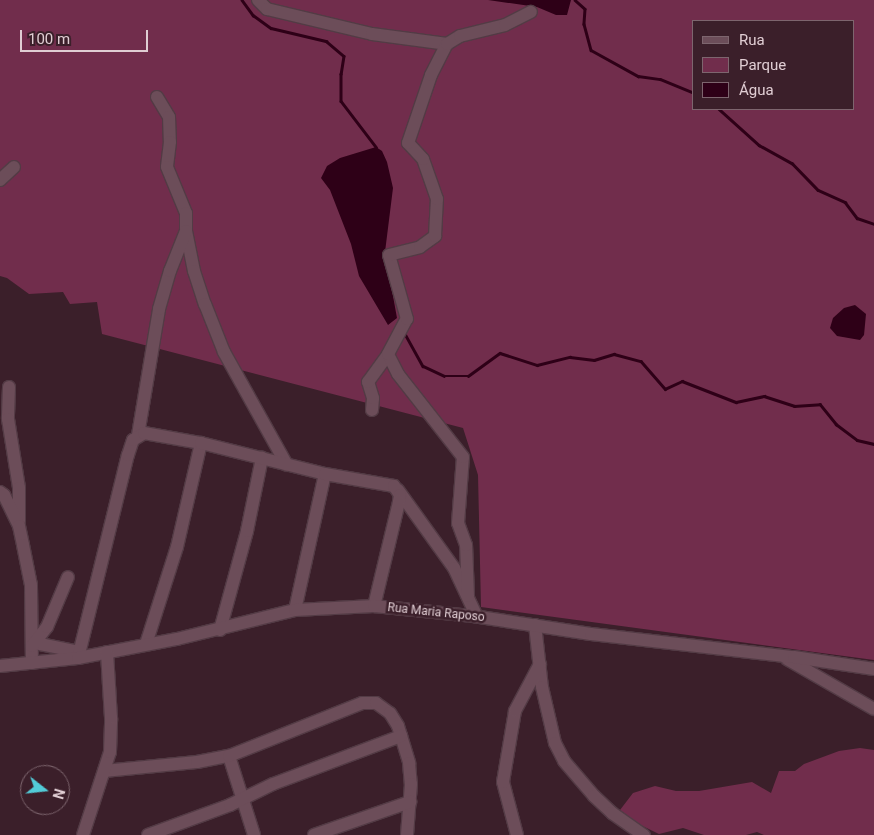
<!DOCTYPE html>
<meta charset="utf-8">
<style>
body{margin:0}
#map{position:relative;width:874px;height:835px;overflow:hidden;background:#3b1f2a;font-family:Roboto,sans-serif}
div>[style]{position:absolute}
[style*='--x']{left:calc(var(--x)*1px);top:calc(var(--y)*1px);width:calc(var(--w)*1px);rotate:calc(var(--a)*1deg)}
.green>*{inset:0;background:#712d4c}
.water>*{inset:0;background:#2e0017}
.stream>*{height:2.5px;margin:-1.25px;padding:0 1.25px;transform-origin:1.25px;border-radius:1.25px;background:#2e0017}
.roads{filter:drop-shadow(1px 0 #533b45) drop-shadow(-1px 0 #533b45) drop-shadow(0 1px #533b45) drop-shadow(0 -1px #533b45)}
.minor>*{height:12px;margin:-6px;padding:0 6px;transform-origin:6px;border-radius:6px;background:#6c4d59}
span{translate:-50% -50%;white-space:nowrap;text-align:center;line-height:1.15;-webkit-text-stroke:5px #3b1f2a;paint-order:stroke}
.street-label{font-size:12px;color:#e0cdd3}
.legend{position:absolute;left:692px;top:20px;width:162px;height:90px;box-sizing:border-box;background:#3b1f2a;border:1px solid #7d656e;margin:0;padding:6px 9px;list-style:none;font-size:15px;color:#e0cdd3}
.legend li{display:flex;align-items:center;gap:10px;height:25px}
.legend b{width:25px;border:1px solid #7d656e}
.north{position:absolute;left:20px;top:765px;width:50px;height:50px;box-sizing:border-box;background:#3b1f2a;border:1px solid #7d656e;border-radius:50%;rotate:106deg;font-size:14px;font-weight:700;line-height:20px;text-align:center;color:#e0cdd3}
.north::after{content:'';display:block;margin:auto;width:18px;height:22px;background:#52cbd7;clip-path:polygon(50% 0,100% 100%,50% 72%,0 100%)}
.scale{position:absolute;left:20px;top:30px;width:128px;height:22px;box-sizing:border-box;border:2px solid #e0cdd3;border-top:0;padding-left:6px;font-size:15px;line-height:18px;white-space:nowrap;color:#e0cdd3;-webkit-text-stroke:4px #3b1f2a;paint-order:stroke}
</style>
<div id="map">
<div class="green">
<i style="clip-path:polygon(evenodd,0 0,874px 0,874px 660px,481px 607px,478px 475px,463px 428px,102px 334px,97px 302px,70px 304px,63px 292px,29px 294px,7px 278px,0 276px,0 0,693px 21px,853px 21px,853px 109px,693px 109px,693px 21px)"></i>
<i style="clip-path:polygon(860px 748px,874px 750px,874px 835px,764px 835px,757px 832px,746px 835px,704px 835px,683px 828px,659px 834px,630px 820px,620px 810px,633px 793px,655px 786px,676px 791px,699px 791px,752px 782px,771px 793px,779px 771px,795px 771px,804px 764px,839px 751px)"></i>
</div>
<div class="water">
<i style="clip-path:polygon(488px 0,571px 0,567px 15px,556px 15px,537px 7px)"></i>
<i style="clip-path:polygon(376px 147px,382px 151px,387px 162px,393px 188px,385px 252px,397px 318px,388px 325px,359px 276px,351px 244px,330px 190px,321px 178px,327px 166px,340px 158px)"></i>
<i style="clip-path:polygon(855px 305px,866px 314px,864px 335px,860px 340px,837px 336px,830px 328px,833px 318px,844px 308px)"></i>
</div>
<div class="stream">
<i style="--x:242;--y:0;--w:19;--a:54"></i>
<i style="--x:253;--y:15;--w:22;--a:36"></i>
<i style="--x:271;--y:28;--w:57;--a:13.3"></i>
<i style="--x:326;--y:41;--w:23;--a:40"></i>
<i style="--x:344;--y:56;--w:18;--a:99"></i>
<i style="--x:341;--y:74;--w:27;--a:90"></i>
<i style="--x:341;--y:101;--w:58;--a:52.7"></i>
<i style="--x:575;--y:0;--w:13;--a:42"></i>
<i style="--x:585;--y:9;--w:15;--a:94"></i>
<i style="--x:584;--y:24;--w:27;--a:75"></i>
<i style="--x:591;--y:50;--w:54;--a:29"></i>
<i style="--x:638;--y:76;--w:22;--a:8"></i>
<i style="--x:660;--y:79;--w:35;--a:22"></i>
<i style="--x:719;--y:109;--w:54;--a:42"></i>
<i style="--x:759;--y:145;--w:38;--a:29"></i>
<i style="--x:792;--y:163;--w:37;--a:46"></i>
<i style="--x:818;--y:190;--w:30;--a:24"></i>
<i style="--x:845;--y:202;--w:20;--a:53"></i>
<i style="--x:857;--y:218;--w:18;--a:19"></i>
<i style="--x:404;--y:332;--w:39;--a:61"></i>
<i style="--x:423;--y:366;--w:23;--a:25"></i>
<i style="--x:444;--y:376;--w:24;--a:0"></i>
<i style="--x:468;--y:376;--w:39;--a:-36"></i>
<i style="--x:500;--y:353;--w:39;--a:18"></i>
<i style="--x:537;--y:365;--w:34;--a:-14"></i>
<i style="--x:570;--y:357;--w:24;--a:7"></i>
<i style="--x:594;--y:360;--w:21;--a:-17"></i>
<i style="--x:614;--y:354;--w:28;--a:15"></i>
<i style="--x:641;--y:361;--w:37;--a:49"></i>
<i style="--x:665;--y:389;--w:19;--a:-25"></i>
<i style="--x:682;--y:381;--w:58;--a:21.3"></i>
<i style="--x:736;--y:402;--w:29;--a:-12"></i>
<i style="--x:764;--y:396;--w:32;--a:18"></i>
<i style="--x:794;--y:406;--w:26;--a:-4"></i>
<i style="--x:820;--y:404;--w:26;--a:51"></i>
<i style="--x:836;--y:424;--w:26;--a:37"></i>
<i style="--x:857;--y:440;--w:17;--a:13"></i>
</div>
<div class="roads">
<div class="minor">
<i style="--x:258;--y:0;--w:13;--a:45"></i>
<i style="--x:267;--y:9;--w:108;--a:13.4"></i>
<i style="--x:372;--y:34;--w:76;--a:7.6"></i>
<i style="--x:157;--y:97;--w:23;--a:59"></i>
<i style="--x:169;--y:117;--w:25;--a:88"></i>
<i style="--x:170;--y:142;--w:25;--a:97"></i>
<i style="--x:167;--y:167;--w:50;--a:67.6"></i>
<i style="--x:186;--y:213;--w:18;--a:90"></i>
<i style="--x:186;--y:231;--w:41;--a:78.7"></i>
<i style="--x:194;--y:271;--w:35;--a:72"></i>
<i style="--x:205;--y:304;--w:52;--a:68.4"></i>
<i style="--x:224;--y:352;--w:129;--a:60.9"></i>
<i style="--x:0;--y:180;--w:19;--a:-43"></i>
<i style="--x:9;--y:387;--w:32;--a:92"></i>
<i style="--x:8;--y:419;--w:70;--a:80.9"></i>
<i style="--x:19;--y:488;--w:33;--a:90"></i>
<i style="--x:372;--y:410;--w:12;--a:-85"></i>
<i style="--x:373;--y:398;--w:17;--a:-107"></i>
<i style="--x:368;--y:382;--w:34;--a:-54"></i>
<i style="--x:138;--y:435;--w:128;--a:-80.5"></i>
<i style="--x:159;--y:309;--w:40;--a:-74"></i>
<i style="--x:170;--y:271;--w:43;--a:-68.2"></i>
<i style="--x:398;--y:490;--w:96;--a:54.3"></i>
<i style="--x:454;--y:568;--w:54;--a:64.9"></i>
<i style="--x:0;--y:492;--w:5;--a:37"></i>
<i style="--x:4;--y:495;--w:34;--a:64"></i>
<i style="--x:19;--y:526;--w:19;--a:78"></i>
<i style="--x:23;--y:545;--w:41;--a:78.7"></i>
<i style="--x:31;--y:585;--w:78;--a:89.3"></i>
<i style="--x:468;--y:596;--w:51;--a:-92.2"></i>
<i style="--x:466;--y:545;--w:23;--a:-110"></i>
<i style="--x:458;--y:523;--w:66;--a:-85.7"></i>
<i style="--x:463;--y:457;--w:105;--a:-128.1"></i>
<i style="--x:398;--y:374;--w:22;--a:-117"></i>
<i style="--x:388;--y:354;--w:40;--a:-62"></i>
<i style="--x:407;--y:319;--w:66;--a:-105.7"></i>
<i style="--x:389;--y:255;--w:32;--a:-14"></i>
<i style="--x:420;--y:247;--w:19;--a:-36"></i>
<i style="--x:435;--y:236;--w:37;--a:-87"></i>
<i style="--x:437;--y:199;--w:42;--a:-109.3"></i>
<i style="--x:423;--y:159;--w:22;--a:-133"></i>
<i style="--x:408;--y:143;--w:72;--a:-71.3"></i>
<i style="--x:431;--y:75;--w:35;--a:-63"></i>
<i style="--x:447;--y:44;--w:15;--a:-32"></i>
<i style="--x:460;--y:36;--w:46;--a:-13.7"></i>
<i style="--x:505;--y:25;--w:29;--a:-27"></i>
<i style="--x:295;--y:610;--w:139;--a:-77.6"></i>
<i style="--x:535;--y:625;--w:62;--a:83.6"></i>
<i style="--x:542;--y:687;--w:57;--a:76.9"></i>
<i style="--x:555;--y:743;--w:20;--a:63"></i>
<i style="--x:564;--y:761;--w:46;--a:49.4"></i>
<i style="--x:594;--y:796;--w:25;--a:43"></i>
<i style="--x:612;--y:813;--w:39;--a:35"></i>
<i style="--x:220;--y:630;--w:103;--a:-74.7"></i>
<i style="--x:247;--y:531;--w:75;--a:-78.4"></i>
<i style="--x:35;--y:643;--w:46;--a:11.3"></i>
<i style="--x:146;--y:644;--w:102;--a:-72.3"></i>
<i style="--x:177;--y:547;--w:107;--a:-77"></i>
<i style="--x:32;--y:646;--w:24;--a:-52"></i>
<i style="--x:47;--y:627;--w:54;--a:-67.2"></i>
<i style="--x:78;--y:658;--w:209;--a:-76.2"></i>
<i style="--x:128;--y:455;--w:16;--a:-72"></i>
<i style="--x:133;--y:440;--w:13;--a:-32"></i>
<i style="--x:144;--y:433;--w:58;--a:10"></i>
<i style="--x:201;--y:443;--w:128;--a:14"></i>
<i style="--x:325;--y:474;--w:70;--a:9.9"></i>
<i style="--x:394;--y:486;--w:11;--a:56"></i>
<i style="--x:400;--y:495;--w:7;--a:98"></i>
<i style="--x:399;--y:502;--w:107;--a:103.5"></i>
<i style="--x:787;--y:659;--w:100;--a:29.9"></i>
<i style="--x:0;--y:666;--w:78;--a:-5.9"></i>
<i style="--x:78;--y:658;--w:101;--a:-10.9"></i>
<i style="--x:177;--y:639;--w:122;--a:-13.8"></i>
<i style="--x:295;--y:610;--w:79;--a:-2.9"></i>
<i style="--x:374;--y:606;--w:100;--a:5.8"></i>
<i style="--x:473;--y:616;--w:119;--a:8.7"></i>
<i style="--x:591;--y:634;--w:204;--a:6.5"></i>
<i style="--x:794;--y:657;--w:81;--a:8.5"></i>
<i style="--x:229;--y:756;--w:83;--a:72.4"></i>
<i style="--x:104;--y:771;--w:93;--a:-5.5"></i>
<i style="--x:197;--y:762;--w:33;--a:-11"></i>
<i style="--x:229;--y:756;--w:143;--a:-21.7"></i>
<i style="--x:362;--y:703;--w:14;--a:0"></i>
<i style="--x:376;--y:703;--w:17;--a:36"></i>
<i style="--x:390;--y:713;--w:15;--a:58"></i>
<i style="--x:398;--y:726;--w:39;--a:73"></i>
<i style="--x:409;--y:763;--w:21;--a:85"></i>
<i style="--x:411;--y:784;--w:51;--a:94.5"></i>
<i style="--x:83;--y:835;--w:87;--a:-72"></i>
<i style="--x:110;--y:752;--w:34;--a:-88"></i>
<i style="--x:111;--y:718;--w:66;--a:-93.5"></i>
<i style="--x:148;--y:835;--w:87;--a:-20.1"></i>
<i style="--x:230;--y:805;--w:48;--a:-26"></i>
<i style="--x:273;--y:784;--w:137;--a:-20.6"></i>
<i style="--x:314;--y:835;--w:102;--a:-19"></i>
<i style="--x:517;--y:835;--w:55;--a:-104.8"></i>
<i style="--x:503;--y:782;--w:72;--a:-80.4"></i>
<i style="--x:515;--y:711;--w:53;--a:-62"></i>
</div>
</div>
<div class="street-label">
<span style="left:436px;top:613px;rotate:6deg">Rua Maria Raposo</span>
</div>
<ul class="legend">
<li><b style="height:6px;background:#6c4d59"></b>Rua</li>
<li><b style="height:14px;background:#712d4c"></b>Parque</li>
<li><b style="height:14px;background:#2e0017"></b>Água</li>
</ul>
<div class="north">N</div>
<div class="scale">100 m</div>
</div>
